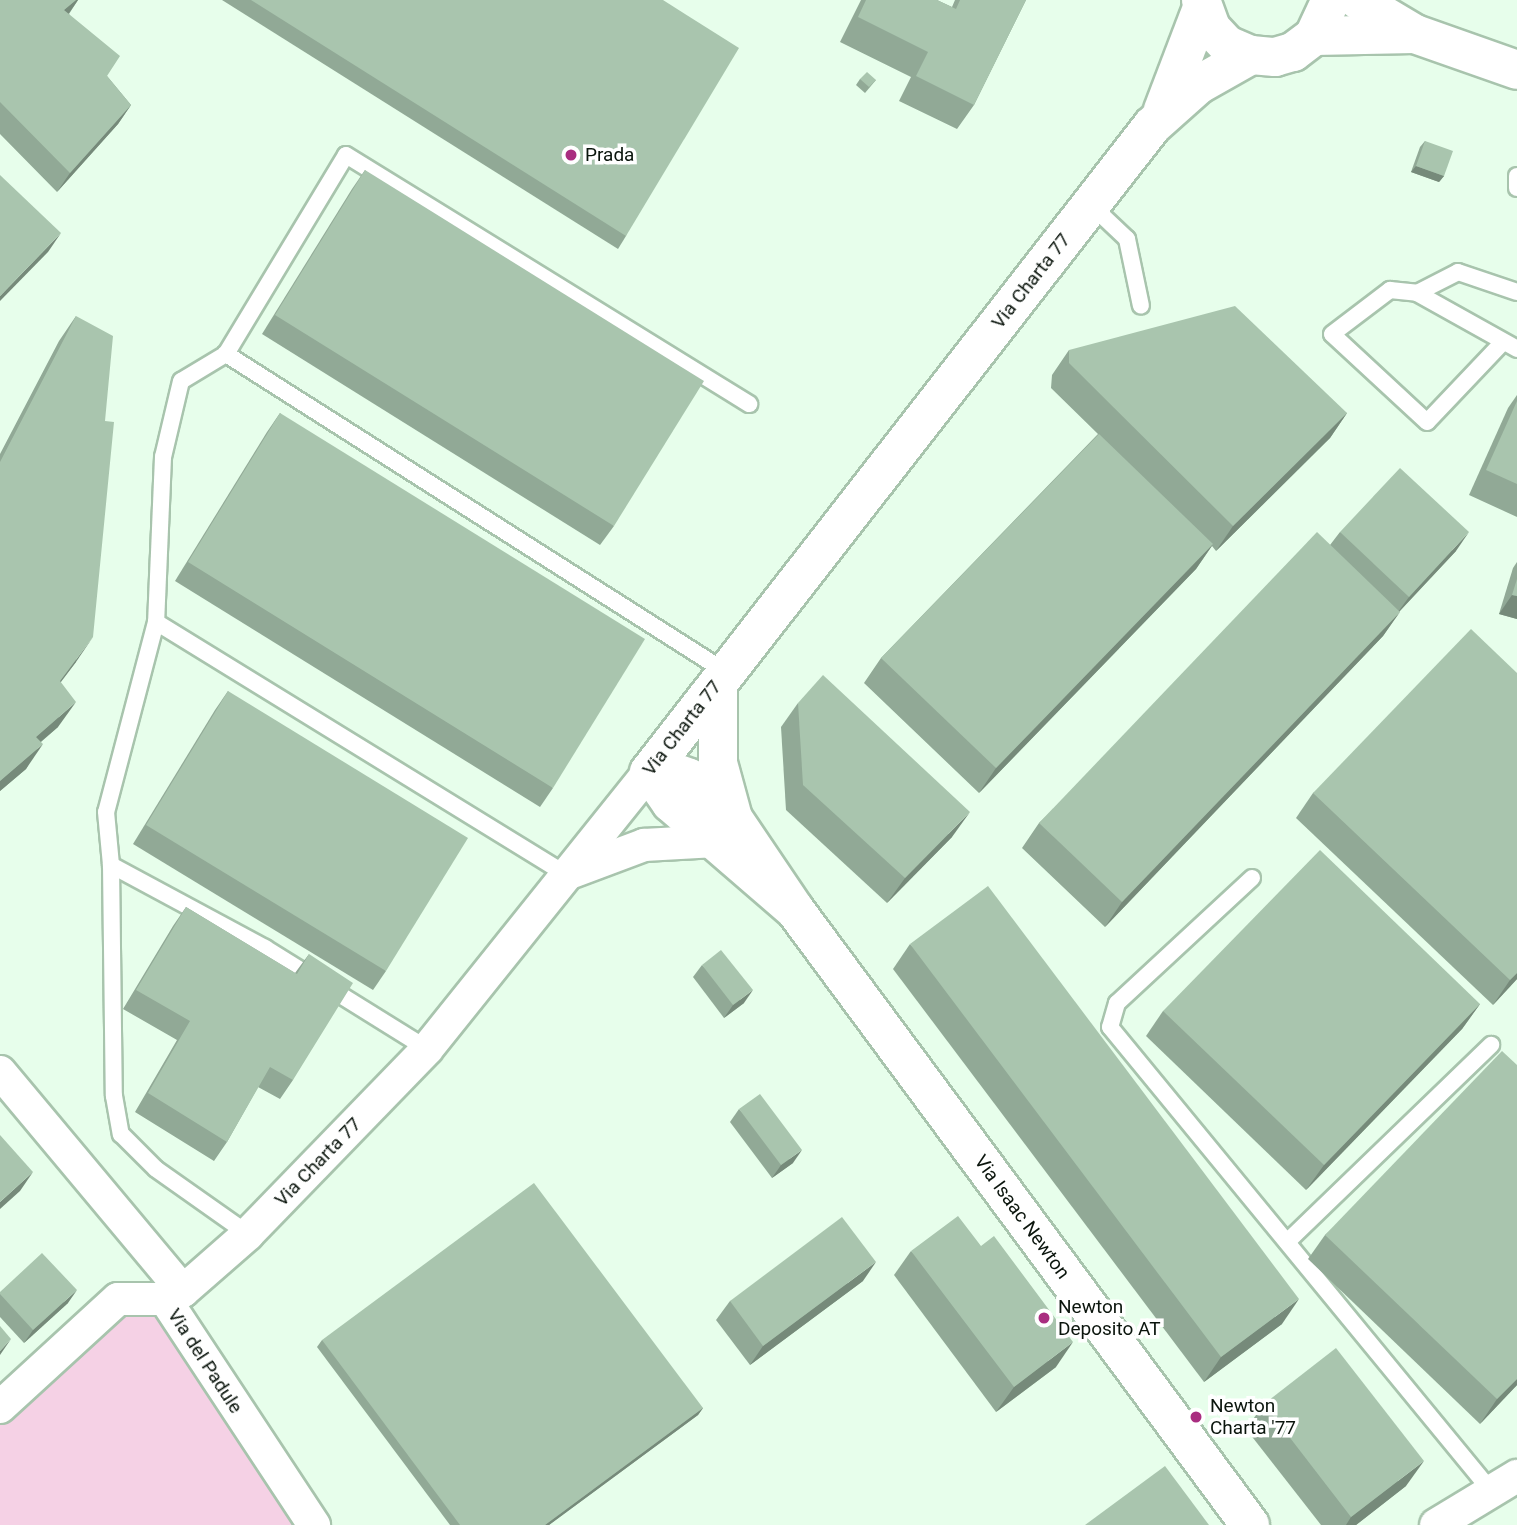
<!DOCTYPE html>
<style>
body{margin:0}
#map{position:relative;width:1517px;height:1525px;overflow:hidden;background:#e7feeb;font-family:Roboto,sans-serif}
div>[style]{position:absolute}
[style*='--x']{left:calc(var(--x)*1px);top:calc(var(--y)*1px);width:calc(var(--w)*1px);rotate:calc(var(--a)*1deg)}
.green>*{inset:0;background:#f5d1e5}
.roads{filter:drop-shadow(2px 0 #a8c4ad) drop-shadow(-2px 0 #a8c4ad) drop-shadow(0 2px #a8c4ad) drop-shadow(0 -2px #a8c4ad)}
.service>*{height:16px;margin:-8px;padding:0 8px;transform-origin:8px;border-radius:8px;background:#fff}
.minor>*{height:32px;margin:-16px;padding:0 16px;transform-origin:16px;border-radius:16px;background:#fff}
.tertiary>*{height:38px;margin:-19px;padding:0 19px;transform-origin:19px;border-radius:19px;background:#fff}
.secondary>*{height:38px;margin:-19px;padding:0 19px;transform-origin:19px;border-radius:19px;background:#fff}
.wall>*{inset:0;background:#91a996}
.shaded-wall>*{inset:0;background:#768a7a}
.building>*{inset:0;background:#a9c5ae}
.dots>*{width:19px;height:19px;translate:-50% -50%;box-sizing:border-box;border:4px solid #fff;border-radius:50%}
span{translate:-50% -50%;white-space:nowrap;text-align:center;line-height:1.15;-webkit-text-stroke:7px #fff;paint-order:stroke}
.poi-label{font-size:19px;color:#0b150d}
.left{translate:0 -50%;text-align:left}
.street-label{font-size:19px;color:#0b150d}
</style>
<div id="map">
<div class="green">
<i style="clip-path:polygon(118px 1299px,165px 1299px,314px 1525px,0 1525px,0 1407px)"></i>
</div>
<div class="roads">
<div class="service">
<i style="--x:1517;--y:176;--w:12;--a:90"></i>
<i style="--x:1090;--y:204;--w:51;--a:43.4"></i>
<i style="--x:1127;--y:239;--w:68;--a:78.2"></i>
<i style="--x:1417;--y:293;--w:46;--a:-27.1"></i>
<i style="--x:1458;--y:272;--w:62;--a:18.7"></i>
<i style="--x:1503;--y:342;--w:110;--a:133.5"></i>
<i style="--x:1427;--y:422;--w:129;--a:-137.2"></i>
<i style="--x:1332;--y:334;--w:73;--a:-37.2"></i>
<i style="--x:1390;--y:290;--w:27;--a:6"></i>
<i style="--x:1417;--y:293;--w:115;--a:29.2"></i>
<i style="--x:226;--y:354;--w:52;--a:149"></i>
<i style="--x:181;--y:381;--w:78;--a:103.3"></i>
<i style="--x:163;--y:457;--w:165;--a:92.4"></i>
<i style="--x:156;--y:622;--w:483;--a:31.6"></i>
<i style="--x:156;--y:622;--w:196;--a:104.7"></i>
<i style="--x:106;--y:812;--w:53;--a:84.6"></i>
<i style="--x:111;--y:865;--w:175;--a:28.3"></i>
<i style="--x:265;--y:948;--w:191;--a:31.9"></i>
<i style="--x:726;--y:672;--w:593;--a:-147.54"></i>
<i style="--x:226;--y:354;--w:232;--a:-58.9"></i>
<i style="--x:346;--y:155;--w:474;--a:31.7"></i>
<i style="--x:111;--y:865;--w:231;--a:89.3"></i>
<i style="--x:114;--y:1096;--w:39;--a:80"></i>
<i style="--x:121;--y:1134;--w:49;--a:45"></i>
<i style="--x:156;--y:1169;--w:113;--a:35.2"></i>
<i style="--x:1252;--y:878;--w:184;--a:137.2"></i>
<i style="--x:1117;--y:1003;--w:25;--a:106"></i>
<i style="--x:1110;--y:1027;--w:602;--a:50.6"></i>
<i style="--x:1287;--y:1242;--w:284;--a:-44"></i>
</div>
<div class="minor">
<i style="--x:572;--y:872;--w:77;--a:-20.6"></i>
<i style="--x:644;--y:845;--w:72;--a:-3.2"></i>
<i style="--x:0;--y:1072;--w:285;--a:50.1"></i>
<i style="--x:165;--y:1299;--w:271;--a:56.6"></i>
<i style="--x:0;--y:1407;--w:160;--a:-42.5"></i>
<i style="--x:118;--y:1299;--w:47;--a:0"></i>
<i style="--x:165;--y:1299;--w:20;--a:-24"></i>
<i style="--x:183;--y:1291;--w:86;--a:-41.2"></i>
<i style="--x:248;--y:1234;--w:257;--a:-45.9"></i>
<i style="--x:427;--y:1049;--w:355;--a:-51.3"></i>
<i style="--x:649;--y:772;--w:22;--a:-10"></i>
<i style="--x:671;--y:768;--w:20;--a:20"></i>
<i style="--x:690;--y:775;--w:61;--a:45"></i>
<i style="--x:1436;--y:1525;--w:95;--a:-31.2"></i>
</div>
<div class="tertiary">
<i style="--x:1163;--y:110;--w:109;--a:-69.1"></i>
<i style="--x:718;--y:684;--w:79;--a:90"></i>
<i style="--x:718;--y:763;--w:57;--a:74.7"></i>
<i style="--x:733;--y:818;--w:111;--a:56"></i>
<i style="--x:795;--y:910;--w:765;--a:53.5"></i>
<i style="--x:795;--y:910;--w:164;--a:-139.2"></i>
<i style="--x:671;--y:803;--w:38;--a:-125"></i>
<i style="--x:649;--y:772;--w:819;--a:-52.09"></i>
<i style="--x:1152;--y:126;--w:62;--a:-41.7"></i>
<i style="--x:1198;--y:85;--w:61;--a:-29.5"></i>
</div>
<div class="secondary">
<i style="--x:1201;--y:0;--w:30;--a:70"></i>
<i style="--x:1211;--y:28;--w:23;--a:47"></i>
<i style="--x:1227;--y:45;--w:26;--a:23"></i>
<i style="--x:1251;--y:55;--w:24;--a:5"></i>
<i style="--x:1275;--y:57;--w:19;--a:-16"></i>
<i style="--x:1293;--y:52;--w:26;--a:-37"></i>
<i style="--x:1314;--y:36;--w:40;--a:-65"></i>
<i style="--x:1358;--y:0;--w:66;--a:30.8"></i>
<i style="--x:1415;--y:34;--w:108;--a:19.4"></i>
<i style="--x:1314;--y:36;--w:100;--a:-1.1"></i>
</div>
</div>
<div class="wall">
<i style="clip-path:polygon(0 0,78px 0,69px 14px,107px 76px,131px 105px,118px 124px,57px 192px,0 134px)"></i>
<i style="clip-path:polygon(222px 0,663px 0,626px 236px,618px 249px)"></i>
<i style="clip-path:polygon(861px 0,937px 0,952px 7px,955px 0,1026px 0,974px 105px,957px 129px,899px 101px,911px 77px,840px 42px)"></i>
<i style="clip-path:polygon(860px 79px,876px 80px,865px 93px,856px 85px)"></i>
<i style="clip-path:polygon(1425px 141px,1444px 176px,1439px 182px,1411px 172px,1420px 147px)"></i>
<i style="clip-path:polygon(365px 170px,614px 526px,600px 545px,262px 334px,352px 189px)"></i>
<i style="clip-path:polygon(76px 316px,76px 662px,61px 682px,58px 727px,41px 742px,26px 769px,0 791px,0 454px,59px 341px)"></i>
<i style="clip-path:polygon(1069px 350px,1347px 413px,1330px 438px,1216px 551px,1212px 546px,1196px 569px,979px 793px,864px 683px,881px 658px,1098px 434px,1051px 388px,1052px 375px)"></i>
<i style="clip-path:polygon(1517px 395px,1517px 517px,1469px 495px,1508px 408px)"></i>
<i style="clip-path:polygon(280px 413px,553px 788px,540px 807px,175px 581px,267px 432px)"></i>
<i style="clip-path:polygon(1340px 532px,1456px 551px,1400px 611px,1383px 636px,1105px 927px,1022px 848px,1039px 823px,1330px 545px)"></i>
<i style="clip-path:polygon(1517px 562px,1517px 619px,1499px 614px,1513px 568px)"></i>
<i style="clip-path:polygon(1517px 673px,1517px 979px,1493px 1005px,1296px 818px,1313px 793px)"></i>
<i style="clip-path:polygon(228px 691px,386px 971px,373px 990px,133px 844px,215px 710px)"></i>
<i style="clip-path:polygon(798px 703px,952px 837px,887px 903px,786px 810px,781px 727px)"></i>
<i style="clip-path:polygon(186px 907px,295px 973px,309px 954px,293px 1080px,280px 1099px,258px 1087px,227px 1142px,214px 1161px,135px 1112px,177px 1040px,123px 1009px,173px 926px)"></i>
<i style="clip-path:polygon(910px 944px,1282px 1324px,1204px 1382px,893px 969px)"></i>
<i style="clip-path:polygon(702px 965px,744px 1003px,724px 1018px,693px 977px)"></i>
<i style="clip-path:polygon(1480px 1004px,1462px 1029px,1306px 1190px,1146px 1036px,1163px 1011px)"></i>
<i style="clip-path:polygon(1517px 1065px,1517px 1385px,1480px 1424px,1308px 1259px,1325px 1235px)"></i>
<i style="clip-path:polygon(739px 1109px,793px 1163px,772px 1178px,730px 1122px)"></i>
<i style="clip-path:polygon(911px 1251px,1056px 1367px,996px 1412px,894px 1275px)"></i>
<i style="clip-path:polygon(863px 1281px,750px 1365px,716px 1320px,730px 1301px)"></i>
<i style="clip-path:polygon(0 1292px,68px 1303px,24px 1343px,0 1317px)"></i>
<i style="clip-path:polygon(322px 1340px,703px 1408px,698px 1415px,549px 1525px,450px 1525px,317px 1347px)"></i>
<i style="clip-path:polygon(1264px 1404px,1406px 1486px,1356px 1525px,1321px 1525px,1246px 1429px)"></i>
</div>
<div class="shaded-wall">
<i style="clip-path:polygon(76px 0,78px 0,69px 13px,51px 29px,64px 10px)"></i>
<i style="clip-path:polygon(131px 105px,118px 124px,57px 192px,70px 173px)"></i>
<i style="clip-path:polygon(1416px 166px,1444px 176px,1439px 182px,1411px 172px)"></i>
<i style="clip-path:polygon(61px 233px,48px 252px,0 301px,0 296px)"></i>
<i style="clip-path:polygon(1347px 413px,1330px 438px,1216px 551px,1233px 526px)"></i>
<i style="clip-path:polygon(1469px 532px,1456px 551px,1395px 616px,1409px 597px)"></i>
<i style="clip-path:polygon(1213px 544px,1196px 569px,979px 793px,996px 768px)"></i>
<i style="clip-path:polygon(1512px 595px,1517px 596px,1517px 619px,1499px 614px)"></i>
<i style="clip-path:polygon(1400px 612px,1383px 636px,1105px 927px,1122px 902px)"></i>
<i style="clip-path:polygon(93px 637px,76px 662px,42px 706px,60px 681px)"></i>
<i style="clip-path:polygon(76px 702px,58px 727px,18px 761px,36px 737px)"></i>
<i style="clip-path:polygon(43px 744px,26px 769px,0 791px,0 781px)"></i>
<i style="clip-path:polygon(970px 812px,952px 837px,887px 903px,905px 878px)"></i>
<i style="clip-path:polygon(1517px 973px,1517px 979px,1493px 1005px,1510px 980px)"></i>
<i style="clip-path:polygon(753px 990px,744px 1003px,724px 1018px,733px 1005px)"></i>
<i style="clip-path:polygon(1480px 1004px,1462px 1029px,1306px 1190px,1324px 1165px)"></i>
<i style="clip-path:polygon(802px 1150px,793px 1163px,772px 1178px,781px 1165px)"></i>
<i style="clip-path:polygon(33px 1172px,20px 1191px,0 1209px,0 1202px)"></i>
<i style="clip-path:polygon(876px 1262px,863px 1281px,750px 1365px,763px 1346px)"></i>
<i style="clip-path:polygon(77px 1290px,68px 1303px,24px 1343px,33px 1330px)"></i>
<i style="clip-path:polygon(1299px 1299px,1282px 1324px,1204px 1382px,1221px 1357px)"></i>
<i style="clip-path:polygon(11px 1339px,0 1355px,0 1351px)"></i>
<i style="clip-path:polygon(1073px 1342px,1056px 1367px,996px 1412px,1014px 1387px)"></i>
<i style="clip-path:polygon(1517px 1379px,1517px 1385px,1480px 1424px,1497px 1399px)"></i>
<i style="clip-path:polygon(703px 1408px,698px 1415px,549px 1525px,545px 1525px)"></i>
<i style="clip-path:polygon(1424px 1461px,1406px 1486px,1356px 1525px,1346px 1525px,1351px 1517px)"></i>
</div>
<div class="building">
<i style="clip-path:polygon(0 0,76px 0,64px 10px,120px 56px,107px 76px,131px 105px,70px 173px,0 102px)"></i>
<i style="clip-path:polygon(251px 0,663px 0,739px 48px,626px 236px)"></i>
<i style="clip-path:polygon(866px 0,937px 0,956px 9px,960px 0,1026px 0,974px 105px,916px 76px,928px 52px,858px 17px)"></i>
<i style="clip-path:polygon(867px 72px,876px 80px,869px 87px,860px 79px)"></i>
<i style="clip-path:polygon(1425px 141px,1453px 151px,1444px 176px,1416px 166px)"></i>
<i style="clip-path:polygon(365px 170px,704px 381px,614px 526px,275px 315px)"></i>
<i style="clip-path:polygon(0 175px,61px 233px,0 296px)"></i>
<i style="clip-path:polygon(1235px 306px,1347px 413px,1233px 526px,1069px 363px,1069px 350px)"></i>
<i style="clip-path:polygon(76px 316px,113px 336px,105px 421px,114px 422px,93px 637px,60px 681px,76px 702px,36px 737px,43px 744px,0 781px,0 462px)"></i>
<i style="clip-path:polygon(1517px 401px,1517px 484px,1486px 470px)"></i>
<i style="clip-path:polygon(280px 413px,645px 639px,553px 788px,188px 562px)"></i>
<i style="clip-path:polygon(1099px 434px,1213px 544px,996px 768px,881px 658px)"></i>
<i style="clip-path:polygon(1400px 468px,1469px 532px,1409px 597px,1340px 532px)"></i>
<i style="clip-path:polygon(1317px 532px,1400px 612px,1122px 902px,1039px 823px)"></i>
<i style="clip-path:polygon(1517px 579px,1517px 596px,1512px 595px)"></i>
<i style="clip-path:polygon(1471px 629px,1517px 673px,1517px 973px,1510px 980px,1313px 793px)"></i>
<i style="clip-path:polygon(823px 675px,970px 812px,905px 878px,803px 785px,798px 703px)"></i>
<i style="clip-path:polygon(228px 691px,468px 838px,386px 971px,146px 825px)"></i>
<i style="clip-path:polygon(1320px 850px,1480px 1004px,1324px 1165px,1163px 1011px)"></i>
<i style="clip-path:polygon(988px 886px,1299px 1299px,1221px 1357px,910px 944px)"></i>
<i style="clip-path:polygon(186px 907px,297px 974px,309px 954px,353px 983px,293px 1080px,270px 1067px,227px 1142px,148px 1093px,190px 1021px,136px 990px)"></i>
<i style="clip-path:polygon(721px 950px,753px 990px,733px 1005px,702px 965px)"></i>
<i style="clip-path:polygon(1502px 1051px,1517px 1065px,1517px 1379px,1497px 1399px,1325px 1235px)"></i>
<i style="clip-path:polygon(760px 1094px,802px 1150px,781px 1165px,739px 1109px)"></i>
<i style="clip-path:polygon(0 1135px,33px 1172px,0 1202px)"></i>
<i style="clip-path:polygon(534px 1183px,703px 1408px,545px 1525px,460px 1525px,322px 1340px)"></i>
<i style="clip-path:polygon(958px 1216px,981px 1246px,994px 1236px,1073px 1342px,1014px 1387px,911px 1251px)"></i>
<i style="clip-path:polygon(842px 1217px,876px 1262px,763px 1346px,730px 1301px)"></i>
<i style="clip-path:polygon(42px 1253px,77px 1290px,33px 1330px,0 1294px,0 1292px)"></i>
<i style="clip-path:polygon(0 1326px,11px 1339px,0 1351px)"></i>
<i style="clip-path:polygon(1336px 1348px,1424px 1461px,1351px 1517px,1264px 1404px)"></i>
<i style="clip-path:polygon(1165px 1466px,1209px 1525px,1085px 1525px)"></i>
</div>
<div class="dots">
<i style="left:571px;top:155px;background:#a92d80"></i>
<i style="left:1044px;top:1318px;background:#a92d80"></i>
<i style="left:1196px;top:1417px;background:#a92d80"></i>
</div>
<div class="poi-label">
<span class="left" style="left:585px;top:155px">Prada</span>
<span class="left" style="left:1058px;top:1318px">Newton<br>Deposito AT</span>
<span class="left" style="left:1210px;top:1417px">Newton<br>Charta '77</span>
</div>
<div class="street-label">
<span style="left:1031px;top:281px;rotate:-52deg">Via Charta 77</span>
<span style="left:682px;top:728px;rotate:-52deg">Via Charta 77</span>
<span style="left:318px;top:1162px;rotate:-46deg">Via Charta 77</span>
<span style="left:1022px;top:1217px;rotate:54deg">Via Isaac Newton</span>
<span style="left:205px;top:1361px;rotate:57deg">Via del Padule</span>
</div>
</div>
